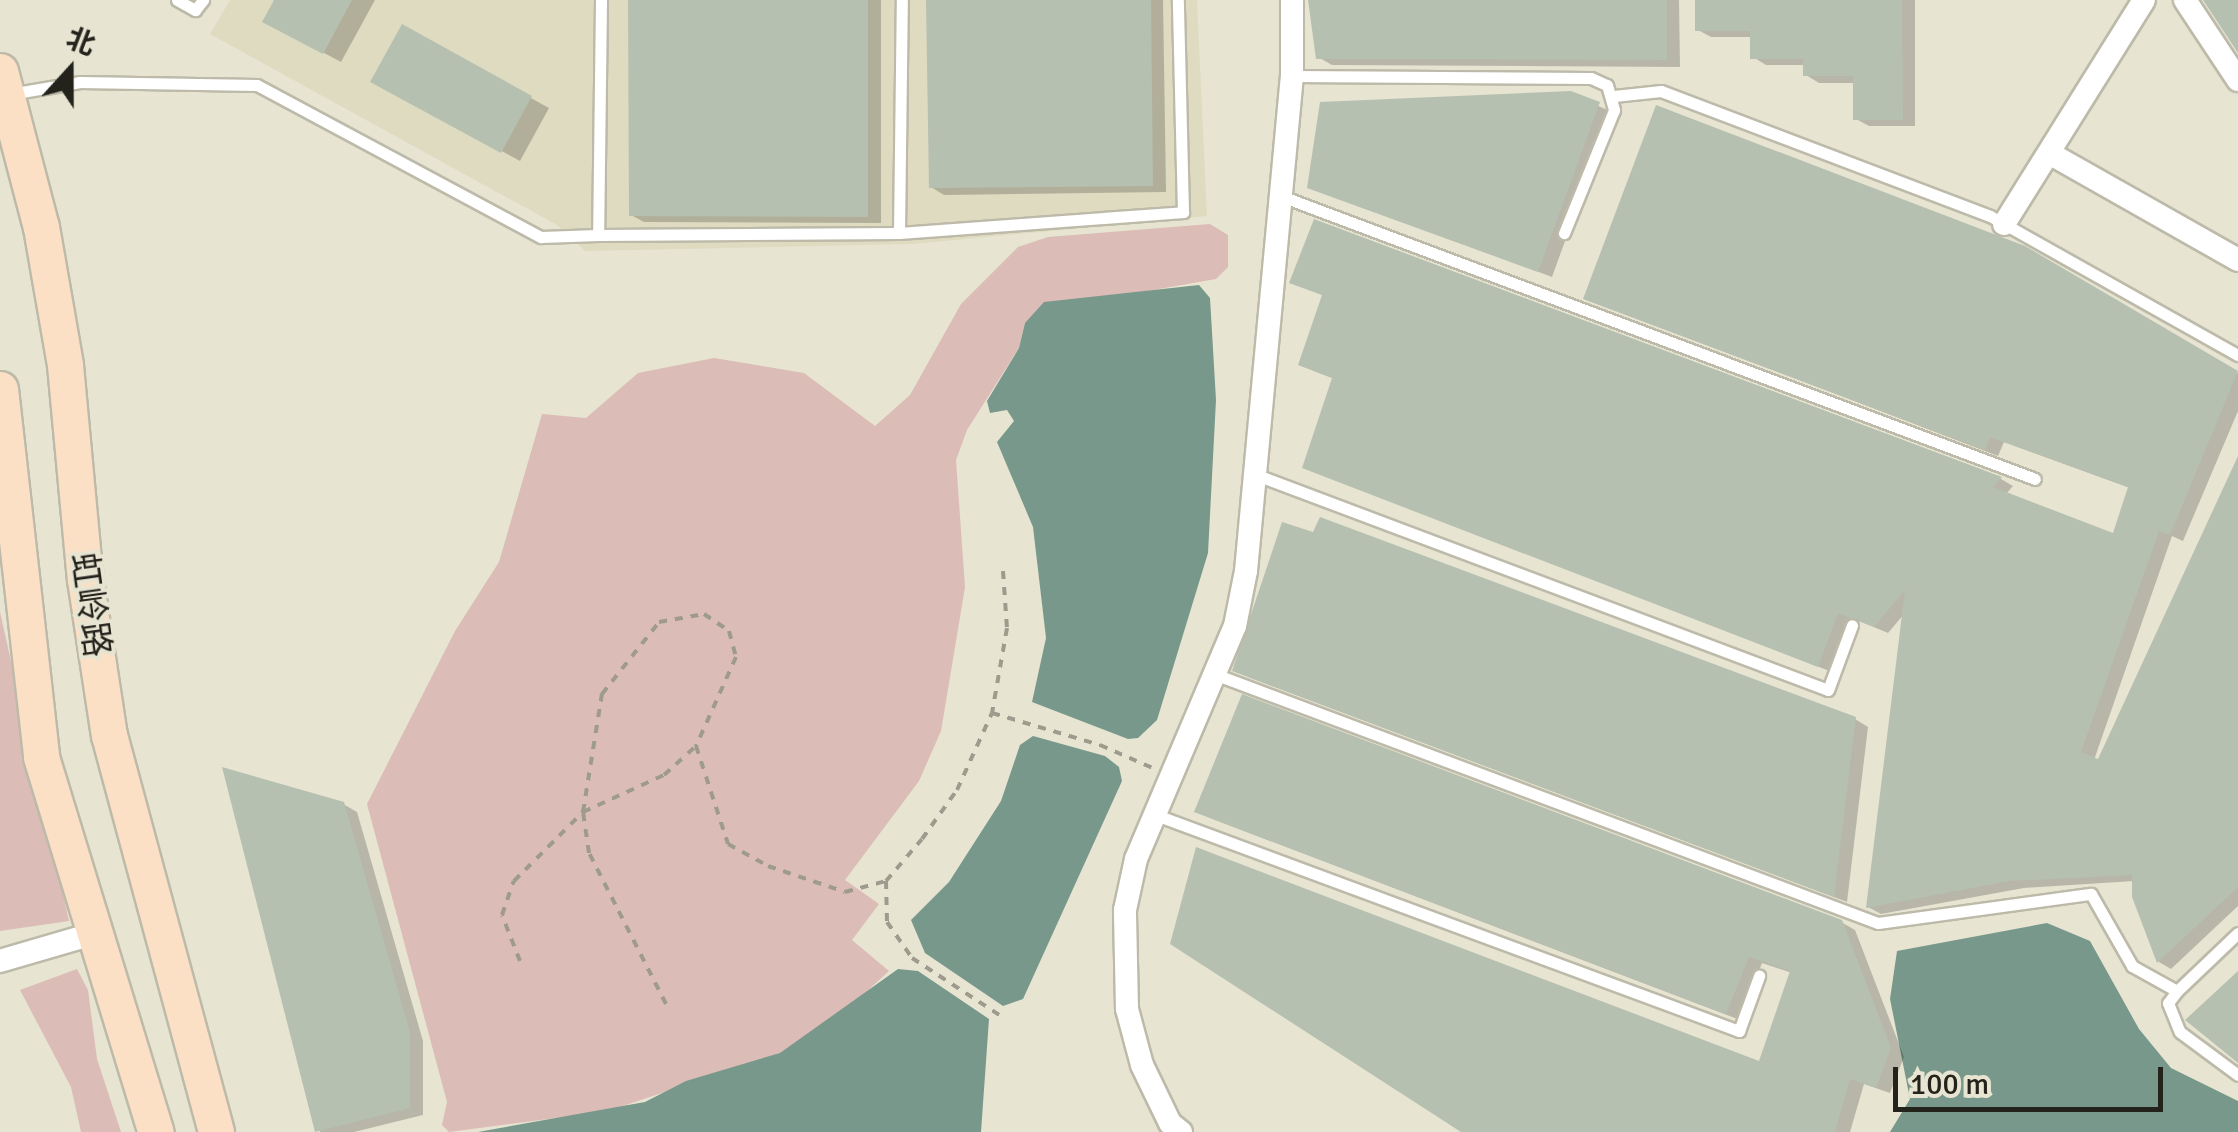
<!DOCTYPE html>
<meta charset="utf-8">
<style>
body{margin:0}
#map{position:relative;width:2238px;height:1132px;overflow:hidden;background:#e7e4d2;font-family:Signika,"Noto Sans SC",sans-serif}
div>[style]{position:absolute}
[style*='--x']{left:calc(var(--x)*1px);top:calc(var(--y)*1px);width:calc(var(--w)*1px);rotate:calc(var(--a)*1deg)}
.built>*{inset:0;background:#dedbc1}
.green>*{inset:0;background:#dcbcb6}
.water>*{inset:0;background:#78988b}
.shadow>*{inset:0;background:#0003}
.building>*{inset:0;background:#b6c0b0}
.path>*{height:4px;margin-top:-2px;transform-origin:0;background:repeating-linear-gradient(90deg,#9e9b8e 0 8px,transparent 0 16px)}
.roads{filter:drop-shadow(2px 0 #bdbaa9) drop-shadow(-2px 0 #bdbaa9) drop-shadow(0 2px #bdbaa9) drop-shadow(0 -2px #bdbaa9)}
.lane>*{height:11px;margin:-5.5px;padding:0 5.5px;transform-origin:5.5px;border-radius:5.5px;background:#fff}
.street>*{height:22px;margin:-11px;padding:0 11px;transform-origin:11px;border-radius:11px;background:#fff}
.primary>*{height:35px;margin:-17.5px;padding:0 17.5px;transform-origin:17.5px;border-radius:17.5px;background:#fce0c5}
span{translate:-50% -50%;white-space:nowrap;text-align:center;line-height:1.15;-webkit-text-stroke:8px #e7e4d2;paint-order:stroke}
.street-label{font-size:35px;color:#23221b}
.north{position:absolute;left:20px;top:20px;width:100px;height:100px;-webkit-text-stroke:8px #e7e4d2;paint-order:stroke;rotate:21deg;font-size:28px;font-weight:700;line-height:40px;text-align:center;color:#23221b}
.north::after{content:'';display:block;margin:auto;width:35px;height:45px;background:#23221b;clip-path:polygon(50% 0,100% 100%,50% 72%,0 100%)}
.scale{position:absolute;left:1893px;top:1067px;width:270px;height:45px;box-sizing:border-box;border:5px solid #23221b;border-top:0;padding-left:12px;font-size:30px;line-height:35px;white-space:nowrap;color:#23221b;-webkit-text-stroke:8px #e7e4d2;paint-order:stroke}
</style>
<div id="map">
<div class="built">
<i style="clip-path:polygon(230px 0,1197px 0,1207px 216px,912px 244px,585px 251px,557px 225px,210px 34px)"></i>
</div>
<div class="green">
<i style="clip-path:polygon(1210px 224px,1228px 235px,1228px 267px,1216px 279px,1090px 301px,1061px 300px,1025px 323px,1019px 348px,967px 430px,956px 460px,965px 587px,941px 731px,919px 781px,845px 880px,879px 904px,852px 940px,889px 971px,842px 1014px,781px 1053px,608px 1111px,449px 1132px,442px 1125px,447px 1102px,367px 804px,455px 631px,499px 562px,542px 414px,586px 418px,638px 373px,714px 358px,804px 373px,875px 426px,910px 395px,961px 304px,1018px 247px,1048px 237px)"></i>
<i style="clip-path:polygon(0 612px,69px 921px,0 931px)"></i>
<i style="clip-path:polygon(77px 969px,88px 990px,97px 1059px,121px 1132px,81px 1132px,71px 1087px,20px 990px)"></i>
</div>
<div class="water">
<i style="clip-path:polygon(1199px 285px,1210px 298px,1216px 400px,1208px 553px,1157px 720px,1138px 738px,1128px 739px,1032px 702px,1046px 638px,1033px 527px,997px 442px,1014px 421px,1007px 410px,990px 413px,987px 401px,1019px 348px,1025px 323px,1044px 302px)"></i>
<i style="clip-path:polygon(1033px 736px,1105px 756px,1119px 767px,1122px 781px,1023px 999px,1003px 1006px,925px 953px,911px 920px,949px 882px,1001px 801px,1020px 745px)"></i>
<i style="clip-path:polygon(2047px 923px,2090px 941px,2139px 1029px,2171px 1068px,2238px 1101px,2238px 1132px,1890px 1132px,1910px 1099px,1890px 999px,1897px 951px)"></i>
<i style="clip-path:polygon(898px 969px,918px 971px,989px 1019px,981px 1132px,478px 1132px,645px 1102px,686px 1081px,780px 1053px)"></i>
</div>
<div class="shadow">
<i style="clip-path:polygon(277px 0,375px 0,341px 62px,283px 31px)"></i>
<i style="clip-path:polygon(631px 0,881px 0,881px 223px,644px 222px,631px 215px)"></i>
<i style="clip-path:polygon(929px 0,1163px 0,1166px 192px,944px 195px,931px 187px)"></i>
<i style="clip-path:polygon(1311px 0,1679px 0,1680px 67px,1332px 65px,1318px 57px)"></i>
<i style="clip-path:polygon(1698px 0,1915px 0,1915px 126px,1869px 126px,1856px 119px,1856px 83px,1819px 83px,1806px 75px,1806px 65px,1766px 65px,1753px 57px,1753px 37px,1711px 37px,1698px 30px)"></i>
<i style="clip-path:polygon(403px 28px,549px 108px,520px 161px,374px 81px)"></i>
<i style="clip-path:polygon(1571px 94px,1612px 112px,1552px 277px,1310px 186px)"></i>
<i style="clip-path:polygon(1316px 222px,2001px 479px,2013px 486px,2006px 494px,2114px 536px,2130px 488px,2004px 442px,1998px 456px,1586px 298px,2024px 248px,2238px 373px,2238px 411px,2183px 541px,2172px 536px,2094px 760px,2099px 762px,2238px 462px,2238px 906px,2171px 969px,2159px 962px,2134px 881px,2024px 888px,1881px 914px,1868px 907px,1905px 613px,1888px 633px,1852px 618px,1832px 672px,1305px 467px,1335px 379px,1314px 371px,1325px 296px,1292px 282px)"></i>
<i style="clip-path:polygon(1248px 677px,1855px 719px,1868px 727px,1847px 902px)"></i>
<i style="clip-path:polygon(343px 804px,357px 812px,423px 1041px,423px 1115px,354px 1132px,320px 1132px)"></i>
<i style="clip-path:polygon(1210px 818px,1841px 922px,1855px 930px,1904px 1057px,1890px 1093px,1864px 1084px,1850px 1132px,1466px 1132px,1760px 1064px,1792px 973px,1762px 963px,1740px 1020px)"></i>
</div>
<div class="building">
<i style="clip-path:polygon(274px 0,352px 0,323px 54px,262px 22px)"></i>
<i style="clip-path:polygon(628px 0,868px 0,868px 217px,629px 216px)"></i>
<i style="clip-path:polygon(926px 0,1151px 0,1153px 186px,929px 188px)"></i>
<i style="clip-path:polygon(1308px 0,1667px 0,1667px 60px,1316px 59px)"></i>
<i style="clip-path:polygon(1695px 0,1902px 0,1903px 120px,1853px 120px,1853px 76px,1803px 76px,1803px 59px,1750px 59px,1750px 31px,1695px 31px)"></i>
<i style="clip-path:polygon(2203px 0,2238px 0,2238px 53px)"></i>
<i style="clip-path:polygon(402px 24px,532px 96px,501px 153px,370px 82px)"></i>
<i style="clip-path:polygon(1571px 91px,1600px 102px,1538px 272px,1307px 188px,1320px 102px)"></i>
<i style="clip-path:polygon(1656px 105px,2025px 246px,2238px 371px,2170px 535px,2159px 531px,2081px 752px,2098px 759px,2238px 456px,2238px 887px,2157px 963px,2132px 897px,2132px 875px,2010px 881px,1866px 908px,1905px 590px,1874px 627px,1838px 613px,1818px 667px,1302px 468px,1332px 378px,1298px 365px,1322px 295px,1289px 283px,1314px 219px,2002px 477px,1993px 487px,2113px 533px,2128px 487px,1990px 437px,1985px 450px,1583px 299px)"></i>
<i style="clip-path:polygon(1320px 517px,1856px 717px,1834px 897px,1232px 671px,1282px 522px,1313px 532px)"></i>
<i style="clip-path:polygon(1242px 694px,1842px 920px,1891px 1048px,1876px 1088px,1850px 1079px,1835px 1132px,1461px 1132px,1170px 944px,1196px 847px,1759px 1061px,1790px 971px,1749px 957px,1726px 1014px,1194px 812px)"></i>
<i style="clip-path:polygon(222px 767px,344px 802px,410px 1032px,410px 1108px,315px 1132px)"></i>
<i style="clip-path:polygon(2238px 971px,2238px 1063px,2185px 1020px)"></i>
</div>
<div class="path">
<i style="--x:1003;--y:571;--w:57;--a:86"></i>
<i style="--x:1007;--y:628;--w:86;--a:100"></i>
<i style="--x:992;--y:713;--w:113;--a:16.5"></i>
<i style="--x:1100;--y:745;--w:60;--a:23.6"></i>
<i style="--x:886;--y:881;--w:41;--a:88.6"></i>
<i style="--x:887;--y:922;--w:44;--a:55.2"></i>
<i style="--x:912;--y:958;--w:110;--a:33.1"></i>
<i style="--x:520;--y:961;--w:49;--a:-111.4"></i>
<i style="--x:502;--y:915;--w:36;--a:-71"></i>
<i style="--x:514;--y:881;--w:98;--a:-45"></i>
<i style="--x:583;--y:812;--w:89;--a:-24.6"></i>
<i style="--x:664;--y:775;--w:43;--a:-42.2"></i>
<i style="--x:666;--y:1004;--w:169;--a:-117"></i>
<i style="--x:589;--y:853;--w:41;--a:-98.3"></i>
<i style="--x:583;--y:812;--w:120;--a:-80.9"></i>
<i style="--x:602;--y:694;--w:92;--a:-51.6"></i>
<i style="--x:659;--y:622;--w:46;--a:-10.1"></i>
<i style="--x:704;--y:614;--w:30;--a:34"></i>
<i style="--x:729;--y:631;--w:27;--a:75"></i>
<i style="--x:736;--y:657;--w:98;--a:114.2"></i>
<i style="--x:696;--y:746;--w:103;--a:71.9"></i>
<i style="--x:728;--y:844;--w:46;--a:28.8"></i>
<i style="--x:768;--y:866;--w:81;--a:18.7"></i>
<i style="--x:845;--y:892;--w:42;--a:-15"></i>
<i style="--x:886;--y:881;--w:55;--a:-49.4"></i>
<i style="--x:922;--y:839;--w:60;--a:-54.5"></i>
<i style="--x:957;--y:790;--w:85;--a:-65.6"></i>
</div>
<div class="roads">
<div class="lane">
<i style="--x:177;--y:0;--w:21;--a:29"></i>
<i style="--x:195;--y:10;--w:13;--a:-51"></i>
<i style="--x:601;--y:0;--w:235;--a:90.7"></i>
<i style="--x:598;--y:235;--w:301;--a:-0.4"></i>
<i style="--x:899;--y:233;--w:285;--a:-4.2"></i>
<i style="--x:1183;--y:212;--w:212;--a:-91.4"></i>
<i style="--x:1292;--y:76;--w:299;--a:0.4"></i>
<i style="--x:1591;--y:78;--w:17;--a:24"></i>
<i style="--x:1607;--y:85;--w:26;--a:74"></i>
<i style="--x:1614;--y:110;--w:133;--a:112.1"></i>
<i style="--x:10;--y:94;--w:71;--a:-9.7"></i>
<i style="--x:80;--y:82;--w:177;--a:1"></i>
<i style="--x:257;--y:85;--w:322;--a:28.2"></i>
<i style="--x:541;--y:237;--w:57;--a:-2"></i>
<i style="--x:1614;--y:96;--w:47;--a:-6.1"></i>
<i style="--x:1661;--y:91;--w:352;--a:20.8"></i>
<i style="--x:1990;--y:216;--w:284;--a:29.3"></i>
<i style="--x:1281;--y:196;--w:805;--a:20.57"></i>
<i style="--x:899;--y:233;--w:233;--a:-89.3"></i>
<i style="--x:1254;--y:474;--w:613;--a:20.62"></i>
<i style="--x:1828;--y:690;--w:69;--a:-69.7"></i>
<i style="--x:1217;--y:675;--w:706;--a:20.57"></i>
<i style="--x:1878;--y:923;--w:215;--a:-7.8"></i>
<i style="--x:2091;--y:894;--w:83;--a:60.3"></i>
<i style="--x:2132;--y:966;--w:51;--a:29.1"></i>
<i style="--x:2177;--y:991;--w:15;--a:127"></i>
<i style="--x:2168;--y:1003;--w:31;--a:68"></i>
<i style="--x:2180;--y:1032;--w:72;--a:36.6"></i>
<i style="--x:1156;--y:815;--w:622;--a:20.33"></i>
<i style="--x:1739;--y:1031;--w:59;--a:-70"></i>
<i style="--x:2177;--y:991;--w:84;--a:-43.6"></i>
</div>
<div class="street">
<i style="--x:2185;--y:0;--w:96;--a:56.5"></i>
<i style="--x:2049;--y:153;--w:217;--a:29.5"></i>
<i style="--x:2004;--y:224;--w:264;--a:-58"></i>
<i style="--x:0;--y:961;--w:100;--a:-16.3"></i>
<i style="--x:1181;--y:1132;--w:14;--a:-141"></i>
<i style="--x:1170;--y:1123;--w:64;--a:-115.8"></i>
<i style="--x:1142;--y:1065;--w:58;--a:-105"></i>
<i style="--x:1127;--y:1009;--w:99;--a:-91.2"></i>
<i style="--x:1125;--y:910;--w:52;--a:-77.8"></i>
<i style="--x:1136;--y:859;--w:253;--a:-67"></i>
<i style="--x:1235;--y:626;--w:56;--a:-78.7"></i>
<i style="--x:1246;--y:571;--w:497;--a:-84.7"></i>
<i style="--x:1292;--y:76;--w:76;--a:-90"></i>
</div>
<div class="primary">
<i style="--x:0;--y:71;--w:161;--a:75.3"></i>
<i style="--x:41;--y:227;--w:140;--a:80.1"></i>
<i style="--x:65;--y:365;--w:215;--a:84.7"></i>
<i style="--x:85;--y:579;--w:158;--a:81.3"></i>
<i style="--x:109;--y:735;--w:411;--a:74.9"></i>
<i style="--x:0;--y:389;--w:370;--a:83.6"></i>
<i style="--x:41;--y:757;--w:392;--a:73"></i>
</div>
</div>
<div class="street-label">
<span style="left:90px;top:605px;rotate:82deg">虹岭路</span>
</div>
<div class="north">北</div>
<div class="scale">100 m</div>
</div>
